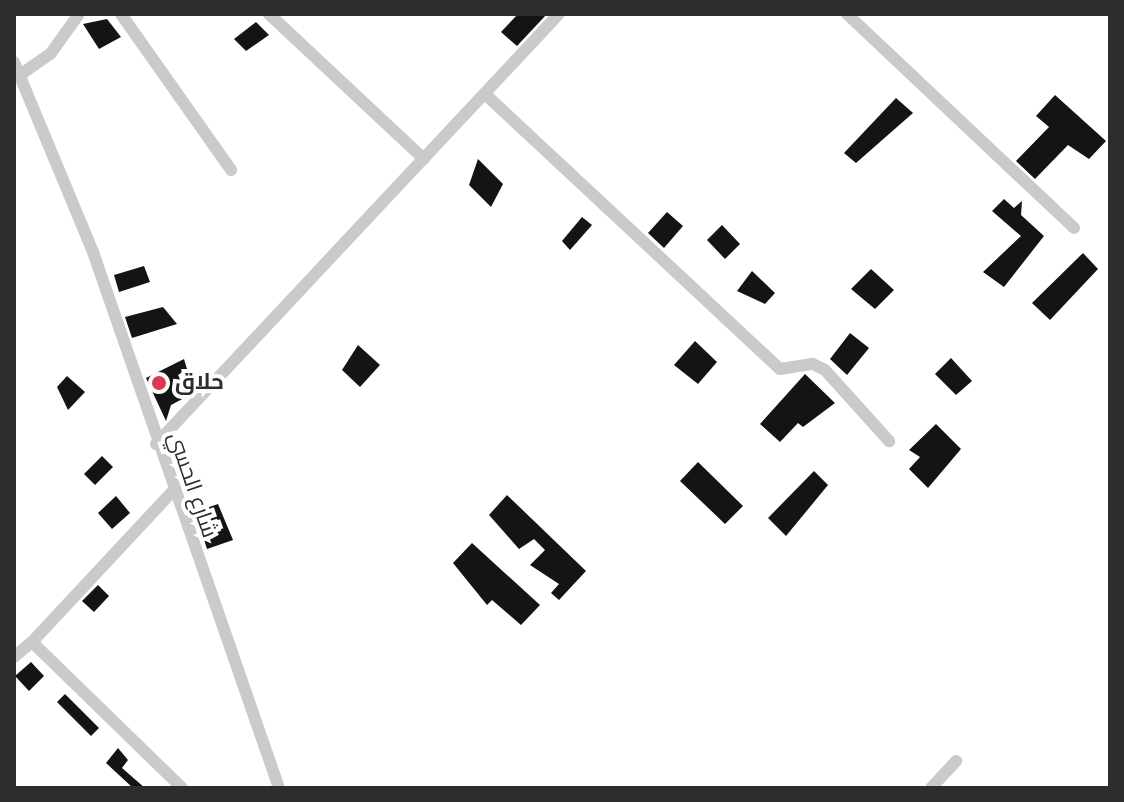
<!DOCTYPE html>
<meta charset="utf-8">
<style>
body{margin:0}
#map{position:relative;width:1124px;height:802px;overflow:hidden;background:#fff;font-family:"Nunito Sans",Cairo,sans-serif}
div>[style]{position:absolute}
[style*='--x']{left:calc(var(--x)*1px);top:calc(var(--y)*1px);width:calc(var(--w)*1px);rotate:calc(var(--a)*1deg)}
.building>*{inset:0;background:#141414}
.minor>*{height:12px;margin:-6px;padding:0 6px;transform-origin:6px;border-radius:6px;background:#cacaca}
.dots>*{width:22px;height:22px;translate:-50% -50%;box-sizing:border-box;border:4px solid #fff;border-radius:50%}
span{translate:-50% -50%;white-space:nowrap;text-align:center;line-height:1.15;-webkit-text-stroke:8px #fff;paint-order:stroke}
.poi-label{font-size:22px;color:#2d2d2d;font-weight:700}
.left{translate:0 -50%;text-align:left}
.street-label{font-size:22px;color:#2d2d2d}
.frame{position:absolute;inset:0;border:16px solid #2d2d2d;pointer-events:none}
</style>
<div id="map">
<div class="building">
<i style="clip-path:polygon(518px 14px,547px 14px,517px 46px,501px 32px)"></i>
<i style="clip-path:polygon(107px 19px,121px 37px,99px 49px,83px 24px)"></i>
<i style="clip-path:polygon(256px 22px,269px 35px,246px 51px,234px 39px)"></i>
<i style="clip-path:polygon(1055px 95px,1106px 141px,1089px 159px,1068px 145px,1035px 179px,1016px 161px,1049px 127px,1036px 116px)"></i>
<i style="clip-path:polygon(896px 98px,913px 113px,856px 163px,844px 153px)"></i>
<i style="clip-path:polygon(478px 159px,503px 184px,491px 207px,469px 185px)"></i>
<i style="clip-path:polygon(1004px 199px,1014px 208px,1022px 201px,1021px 215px,1044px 236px,1004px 287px,983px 272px,1021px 236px,992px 211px)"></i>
<i style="clip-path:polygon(667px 212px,683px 226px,664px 248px,648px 233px)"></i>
<i style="clip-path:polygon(582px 217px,592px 225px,570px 250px,562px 241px)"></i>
<i style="clip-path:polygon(722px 225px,740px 244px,725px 259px,707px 240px)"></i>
<i style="clip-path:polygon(1083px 253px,1098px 269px,1050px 320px,1032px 303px)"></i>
<i style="clip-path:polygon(144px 266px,150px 282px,119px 292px,114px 275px)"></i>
<i style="clip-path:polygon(871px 269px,894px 290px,875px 309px,851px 289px)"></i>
<i style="clip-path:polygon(752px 271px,775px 293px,765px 304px,737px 291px)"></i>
<i style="clip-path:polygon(163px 307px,177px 324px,132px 338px,125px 317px)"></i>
<i style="clip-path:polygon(850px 333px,869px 348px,847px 375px,830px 359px)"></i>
<i style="clip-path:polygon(695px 341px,717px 362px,698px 384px,674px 365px)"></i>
<i style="clip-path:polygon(358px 345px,380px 365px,360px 387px,342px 370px)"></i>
<i style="clip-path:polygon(951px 358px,972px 381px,956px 395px,935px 374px)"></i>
<i style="clip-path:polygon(184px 359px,187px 369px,178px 375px,188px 396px,171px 405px,166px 421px,146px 378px)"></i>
<i style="clip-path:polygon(805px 374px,835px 403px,803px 427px,798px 423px,780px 442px,760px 424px)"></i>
<i style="clip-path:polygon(67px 376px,85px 392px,68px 410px,57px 387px)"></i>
<i style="clip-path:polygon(936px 424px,961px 449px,928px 488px,909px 469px,920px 457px,909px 450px)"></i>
<i style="clip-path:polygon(102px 456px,113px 467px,95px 485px,84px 474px)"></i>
<i style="clip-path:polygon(698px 462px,743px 506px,725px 524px,680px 481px)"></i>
<i style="clip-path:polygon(814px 471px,828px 485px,786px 536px,768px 518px)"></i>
<i style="clip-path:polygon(507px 495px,586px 571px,559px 600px,551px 593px,559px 584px,530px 565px,545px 550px,534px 539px,519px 549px,489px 515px)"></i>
<i style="clip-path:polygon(116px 496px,130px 513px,112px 529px,98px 513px)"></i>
<i style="clip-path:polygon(218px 504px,233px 540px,207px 549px,195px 512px)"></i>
<i style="clip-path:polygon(472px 543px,540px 605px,521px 625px,492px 600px,487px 605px,453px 563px)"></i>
<i style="clip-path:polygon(98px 585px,109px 596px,94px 612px,82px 601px)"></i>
<i style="clip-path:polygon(31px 662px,44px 676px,29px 691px,15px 676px)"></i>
<i style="clip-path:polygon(65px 694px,99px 728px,91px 736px,57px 702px)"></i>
<i style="clip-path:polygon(118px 748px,128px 760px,122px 768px,145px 788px,133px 788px,106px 763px)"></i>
</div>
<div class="minor">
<i style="--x:121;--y:14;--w:191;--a:54.8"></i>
<i style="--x:269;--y:14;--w:212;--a:43.1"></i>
<i style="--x:847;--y:14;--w:312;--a:43.3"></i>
<i style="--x:14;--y:62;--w:206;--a:67.4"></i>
<i style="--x:93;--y:252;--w:567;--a:70.86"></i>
<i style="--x:20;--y:75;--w:38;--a:-35"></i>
<i style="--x:51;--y:53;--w:48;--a:-54.3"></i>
<i style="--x:485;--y:94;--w:403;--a:43"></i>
<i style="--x:780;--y:369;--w:33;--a:-9"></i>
<i style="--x:813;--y:364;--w:13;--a:27"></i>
<i style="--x:825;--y:370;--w:96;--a:48"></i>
<i style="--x:156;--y:444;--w:589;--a:-46.86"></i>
<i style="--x:171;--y:493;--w:204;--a:133"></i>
<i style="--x:32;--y:642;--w:209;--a:44.2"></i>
<i style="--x:14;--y:657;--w:23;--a:-40"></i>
<i style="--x:931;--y:788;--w:37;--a:-47"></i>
</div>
<div class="dots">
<i style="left:159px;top:383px;background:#d83a56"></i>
</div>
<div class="poi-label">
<span class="left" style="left:175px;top:383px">حلاق</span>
</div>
<div class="street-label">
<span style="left:192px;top:485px;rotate:71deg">شارع الحسي</span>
</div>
<div class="frame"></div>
</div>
